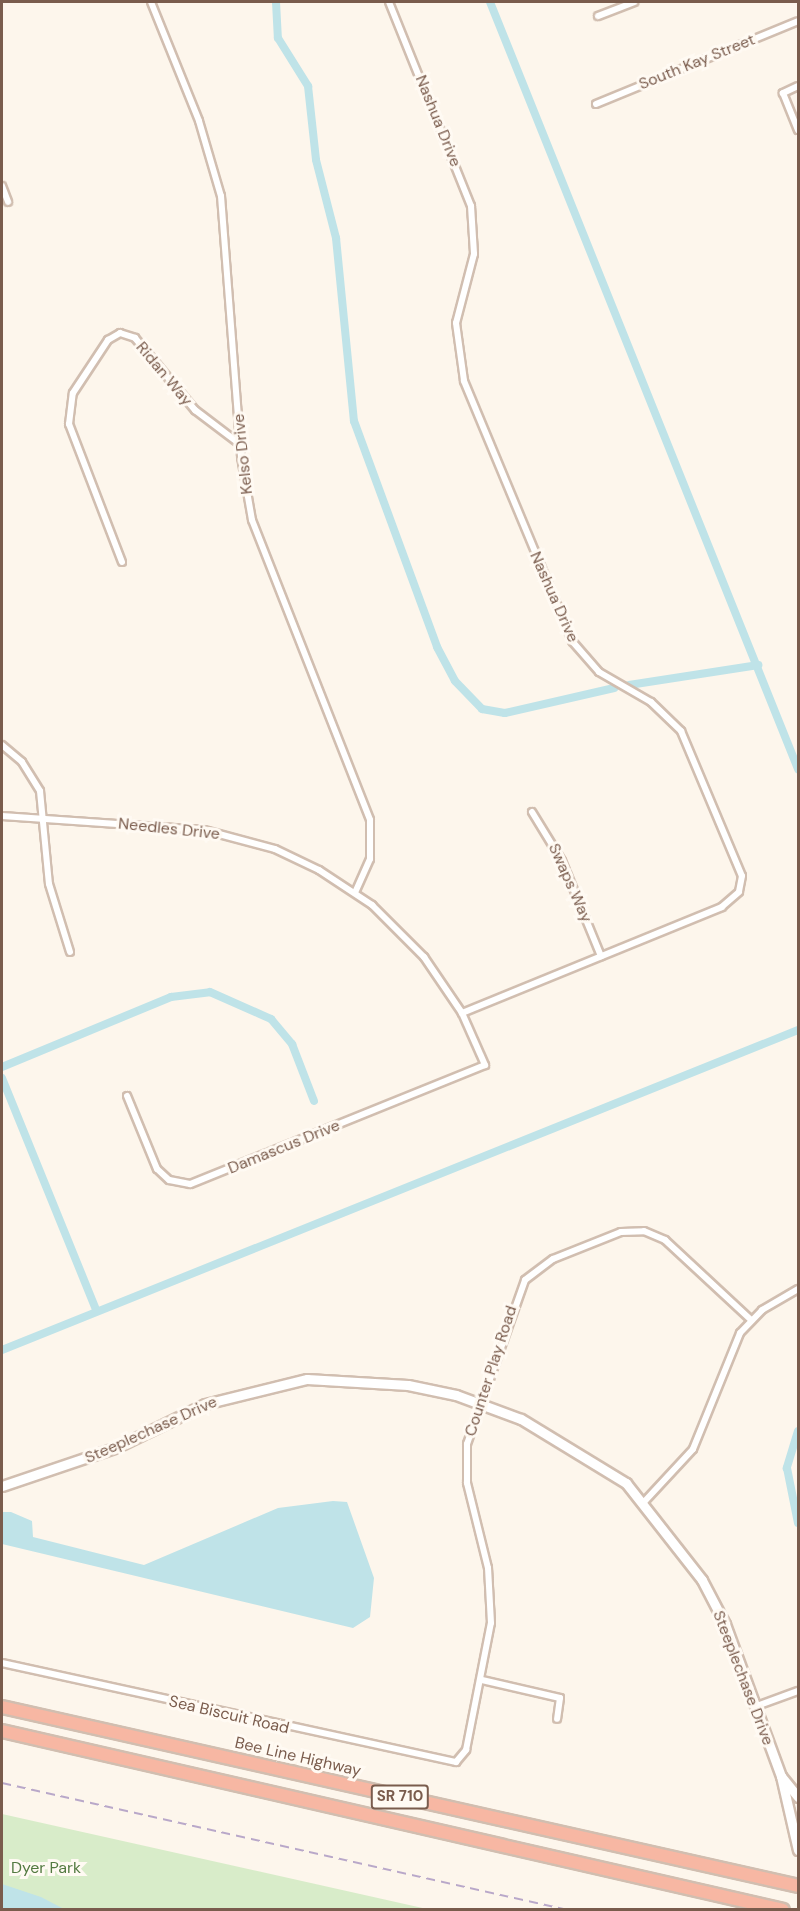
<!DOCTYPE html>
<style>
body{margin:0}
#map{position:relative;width:800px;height:1911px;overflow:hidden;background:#fdf6ec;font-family:"DM Sans",sans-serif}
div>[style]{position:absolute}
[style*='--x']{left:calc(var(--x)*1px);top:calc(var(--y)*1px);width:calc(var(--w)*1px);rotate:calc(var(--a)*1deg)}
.green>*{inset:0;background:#d8ecc9}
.water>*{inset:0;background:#bfe3e8}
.canal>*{height:8px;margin:-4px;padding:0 4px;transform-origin:4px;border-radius:4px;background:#bfe3e8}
.roads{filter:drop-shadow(2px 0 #d1beb0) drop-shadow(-2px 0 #d1beb0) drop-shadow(0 2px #d1beb0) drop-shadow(0 -2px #d1beb0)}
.street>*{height:6px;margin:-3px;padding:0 3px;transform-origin:3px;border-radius:3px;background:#fff}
.secondary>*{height:9px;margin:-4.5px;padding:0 4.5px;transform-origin:4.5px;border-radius:4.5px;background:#fff}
.highway>*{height:12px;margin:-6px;padding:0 6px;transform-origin:6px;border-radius:6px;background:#f7b7a3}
.rail>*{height:2px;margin-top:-1px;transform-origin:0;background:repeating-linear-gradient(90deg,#b9a8c9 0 9px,transparent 0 15px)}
span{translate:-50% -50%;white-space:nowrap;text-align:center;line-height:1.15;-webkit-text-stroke:6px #fffaf3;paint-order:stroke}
.shield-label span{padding:2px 4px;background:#fffaf3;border:2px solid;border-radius:4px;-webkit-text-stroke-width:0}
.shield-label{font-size:15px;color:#7a5c4d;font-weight:700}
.street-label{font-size:16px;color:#7a5c4d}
.park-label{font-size:16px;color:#537a41}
.frame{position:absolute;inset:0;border:3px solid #7a5c4d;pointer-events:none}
</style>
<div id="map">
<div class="green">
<i style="clip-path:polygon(2px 1814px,427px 1909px,2px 1910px)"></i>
</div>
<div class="water">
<i style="clip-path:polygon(333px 1501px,347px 1502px,374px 1578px,370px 1617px,353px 1628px,2px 1544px,2px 1512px,11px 1512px,32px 1521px,33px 1537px,144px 1565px,278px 1508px)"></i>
<i style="clip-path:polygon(2px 1884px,41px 1897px,64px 1909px,2px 1909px)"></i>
</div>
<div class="canal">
<i style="--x:276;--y:2;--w:36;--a:87"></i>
<i style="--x:278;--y:38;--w:57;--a:58"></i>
<i style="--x:308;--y:86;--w:74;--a:83.8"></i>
<i style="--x:316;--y:160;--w:81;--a:75.6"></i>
<i style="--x:336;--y:238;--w:184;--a:84.4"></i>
<i style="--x:354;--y:421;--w:241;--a:69.8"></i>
<i style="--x:437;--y:647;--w:38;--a:62"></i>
<i style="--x:455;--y:681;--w:39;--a:46"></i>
<i style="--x:482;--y:709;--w:23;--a:10"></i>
<i style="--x:505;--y:713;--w:112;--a:-12.9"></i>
<i style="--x:490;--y:2;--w:827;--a:68.12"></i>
<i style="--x:629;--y:685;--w:131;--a:-8.8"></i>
<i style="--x:2;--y:1067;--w:183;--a:-22.5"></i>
<i style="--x:171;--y:997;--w:39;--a:-7"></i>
<i style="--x:210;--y:992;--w:67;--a:23.9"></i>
<i style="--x:271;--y:1019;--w:33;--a:50"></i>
<i style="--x:292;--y:1044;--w:61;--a:68.9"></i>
<i style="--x:2;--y:1078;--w:250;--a:67.9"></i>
<i style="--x:2;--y:1350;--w:858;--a:-21.9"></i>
<i style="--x:798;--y:1431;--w:39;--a:107"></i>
<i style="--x:787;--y:1468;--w:56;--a:78.7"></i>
</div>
<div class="roads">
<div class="street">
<i style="--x:151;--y:2;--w:128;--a:68"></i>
<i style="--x:199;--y:121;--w:78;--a:73.7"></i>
<i style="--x:221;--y:196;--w:262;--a:85.6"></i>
<i style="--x:241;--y:457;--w:64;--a:80.1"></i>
<i style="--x:252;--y:520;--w:322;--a:68.5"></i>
<i style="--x:370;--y:820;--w:39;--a:90"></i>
<i style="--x:370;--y:859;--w:36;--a:114"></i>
<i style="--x:389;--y:2;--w:220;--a:68.1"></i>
<i style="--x:471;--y:206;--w:48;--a:86.4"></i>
<i style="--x:474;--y:254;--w:71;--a:104.6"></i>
<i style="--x:456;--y:323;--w:59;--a:82.1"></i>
<i style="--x:464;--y:381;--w:282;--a:67.4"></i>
<i style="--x:572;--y:641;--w:41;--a:48.9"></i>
<i style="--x:599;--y:672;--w:60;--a:30"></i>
<i style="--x:651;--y:702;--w:42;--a:44"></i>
<i style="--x:681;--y:731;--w:157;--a:67.2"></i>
<i style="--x:742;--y:876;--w:16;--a:101"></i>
<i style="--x:739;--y:892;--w:23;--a:139"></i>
<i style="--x:722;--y:907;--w:281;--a:157.8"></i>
<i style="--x:598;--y:16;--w:39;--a:-21"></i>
<i style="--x:798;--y:86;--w:17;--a:155"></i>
<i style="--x:783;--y:93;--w:40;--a:68"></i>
<i style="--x:596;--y:104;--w:218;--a:-22.3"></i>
<i style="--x:2;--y:186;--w:17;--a:69"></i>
<i style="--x:122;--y:562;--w:148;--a:-111"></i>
<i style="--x:69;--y:424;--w:31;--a:-83"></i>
<i style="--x:73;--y:393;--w:64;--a:-56.6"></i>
<i style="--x:108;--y:340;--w:14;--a:-30"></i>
<i style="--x:120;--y:333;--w:16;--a:18"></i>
<i style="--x:135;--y:338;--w:94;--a:50.2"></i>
<i style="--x:195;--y:410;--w:56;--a:37.1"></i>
<i style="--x:2;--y:745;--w:26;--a:40"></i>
<i style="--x:22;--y:762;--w:34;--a:58"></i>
<i style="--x:40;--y:791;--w:93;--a:84.5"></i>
<i style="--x:49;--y:884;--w:71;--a:72.8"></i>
<i style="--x:532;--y:812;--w:57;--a:58.5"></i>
<i style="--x:562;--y:861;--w:103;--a:67.7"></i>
<i style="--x:2;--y:816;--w:202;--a:4"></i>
<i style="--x:204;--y:830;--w:73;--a:15"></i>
<i style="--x:275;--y:849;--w:49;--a:25.5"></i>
<i style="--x:319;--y:870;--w:64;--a:33.4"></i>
<i style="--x:372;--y:905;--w:74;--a:45"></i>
<i style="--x:424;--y:957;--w:68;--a:55.8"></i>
<i style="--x:462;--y:1013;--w:57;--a:66.1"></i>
<i style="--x:485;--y:1065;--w:318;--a:158"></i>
<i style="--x:190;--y:1184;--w:21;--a:-169"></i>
<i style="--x:169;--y:1180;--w:16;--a:-137"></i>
<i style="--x:157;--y:1169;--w:79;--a:-112.3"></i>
<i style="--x:644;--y:1502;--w:72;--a:-47.2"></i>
<i style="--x:693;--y:1449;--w:125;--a:-67.9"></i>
<i style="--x:740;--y:1333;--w:32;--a:-46"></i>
<i style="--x:762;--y:1310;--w:42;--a:-30.3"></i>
<i style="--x:2;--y:1663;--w:465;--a:12.3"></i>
<i style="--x:456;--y:1762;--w:16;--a:-50"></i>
<i style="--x:466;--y:1750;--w:129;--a:-78.9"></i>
<i style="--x:491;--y:1623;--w:55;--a:-93.1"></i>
<i style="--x:488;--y:1568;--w:88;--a:-103.9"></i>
<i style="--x:467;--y:1483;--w:39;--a:-90"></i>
<i style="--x:467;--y:1444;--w:174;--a:-70.5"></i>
<i style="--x:525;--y:1280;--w:35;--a:-37"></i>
<i style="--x:553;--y:1259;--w:73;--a:-21.7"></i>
<i style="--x:621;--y:1232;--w:23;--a:-2"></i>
<i style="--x:644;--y:1231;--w:23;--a:23"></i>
<i style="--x:665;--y:1240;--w:117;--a:42.9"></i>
<i style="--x:482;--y:1680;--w:80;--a:13"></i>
<i style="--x:560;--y:1698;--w:21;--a:98"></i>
<i style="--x:754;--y:1707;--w:47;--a:-20"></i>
</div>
<div class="secondary">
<i style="--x:2;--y:1486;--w:121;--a:-18.7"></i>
<i style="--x:117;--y:1447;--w:98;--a:-26"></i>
<i style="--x:205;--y:1404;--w:105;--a:-13.8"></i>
<i style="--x:307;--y:1379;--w:101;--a:3.4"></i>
<i style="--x:408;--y:1385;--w:49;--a:11.8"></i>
<i style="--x:456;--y:1395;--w:69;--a:20.3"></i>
<i style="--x:521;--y:1419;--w:123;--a:31.4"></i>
<i style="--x:626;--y:1483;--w:123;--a:51.9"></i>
<i style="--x:702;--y:1580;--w:50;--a:62.4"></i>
<i style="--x:725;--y:1624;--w:162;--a:69.8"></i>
<i style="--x:781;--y:1776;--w:76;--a:77.1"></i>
<i style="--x:781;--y:1776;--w:27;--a:51"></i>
</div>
<div class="highway">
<i style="--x:2;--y:1707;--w:816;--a:12.67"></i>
<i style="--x:2;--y:1731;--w:801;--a:12.91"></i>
</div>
</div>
<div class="rail">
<i style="--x:2;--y:1783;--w:580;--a:12.65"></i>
</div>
<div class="shield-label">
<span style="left:400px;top:1797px">SR 710</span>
</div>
<div class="street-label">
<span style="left:697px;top:62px;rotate:-22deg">South Kay Street</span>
<span style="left:438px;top:121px;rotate:68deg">Nashua Drive</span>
<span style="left:164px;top:374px;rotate:50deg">Ridan Way</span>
<span style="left:243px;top:454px;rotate:-96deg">Kelso Drive</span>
<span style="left:554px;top:597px;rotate:66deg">Nashua Drive</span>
<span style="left:169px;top:829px;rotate:6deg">Needles Drive</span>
<span style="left:570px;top:883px;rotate:66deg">Swaps Way</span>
<span style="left:284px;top:1147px;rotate:-22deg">Damascus Drive</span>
<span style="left:491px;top:1371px;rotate:-72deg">Counter Play Road</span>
<span style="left:151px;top:1430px;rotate:-24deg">Steeplechase Drive</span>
<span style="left:743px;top:1678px;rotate:69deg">Steeplechase Drive</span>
<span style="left:229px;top:1715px;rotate:13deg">Sea Biscuit Road</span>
<span style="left:298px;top:1757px;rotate:13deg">Bee Line Highway</span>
</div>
<div class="park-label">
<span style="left:46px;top:1868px">Dyer Park</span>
</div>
<div class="frame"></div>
</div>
